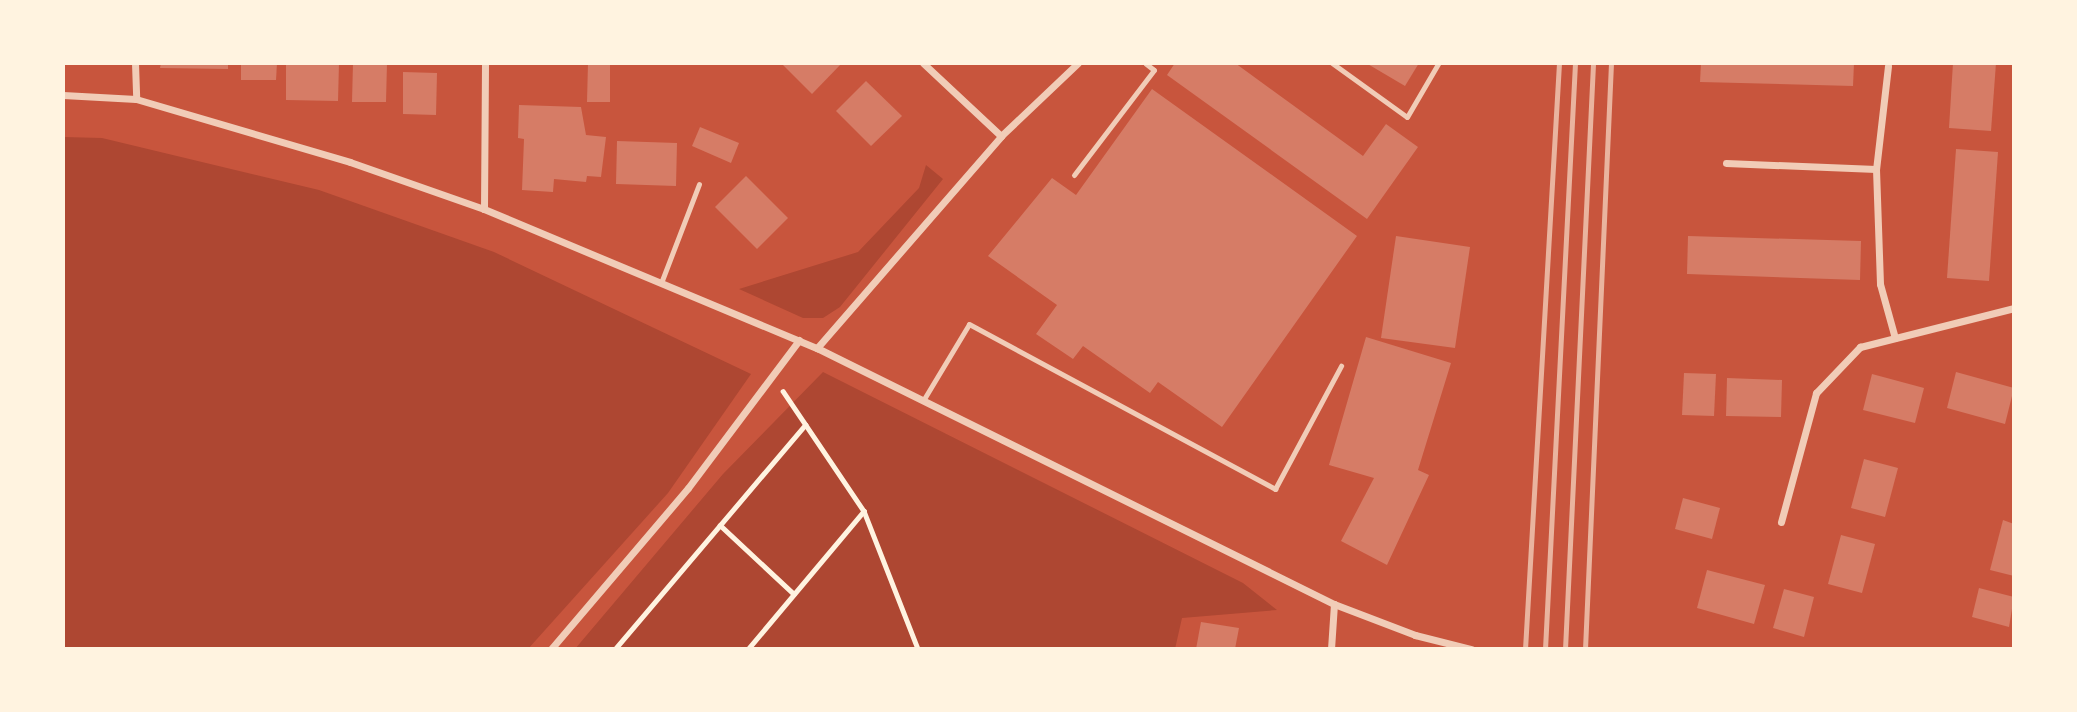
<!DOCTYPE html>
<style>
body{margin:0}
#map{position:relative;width:2077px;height:712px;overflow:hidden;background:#c8553d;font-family:"PT Sans Narrow",sans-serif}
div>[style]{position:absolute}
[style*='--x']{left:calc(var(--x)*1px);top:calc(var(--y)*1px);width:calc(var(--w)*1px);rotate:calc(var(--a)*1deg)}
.green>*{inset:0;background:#ae4732}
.building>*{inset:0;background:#d67c66}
.path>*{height:4.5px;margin:-2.25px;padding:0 2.25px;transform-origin:2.25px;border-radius:2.25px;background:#fff3e0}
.service>*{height:5px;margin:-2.5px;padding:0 2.5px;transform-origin:2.5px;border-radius:2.5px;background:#f1ccb7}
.minor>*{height:7px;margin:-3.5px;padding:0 3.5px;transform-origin:3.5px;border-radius:3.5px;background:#f1ccb7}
.rail>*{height:5px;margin:-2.5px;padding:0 2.5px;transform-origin:2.5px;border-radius:2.5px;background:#e9b49f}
span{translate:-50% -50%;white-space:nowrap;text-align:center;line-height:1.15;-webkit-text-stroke:7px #fff3e0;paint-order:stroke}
.frame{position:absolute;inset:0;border:65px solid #fff3e0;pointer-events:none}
</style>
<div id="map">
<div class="green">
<i style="clip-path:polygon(63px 137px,102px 138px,319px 190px,494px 252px,751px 374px,668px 493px,528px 649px,63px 649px)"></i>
<i style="clip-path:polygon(926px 165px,943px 179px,840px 307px,823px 318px,803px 318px,739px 289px,858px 252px,919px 188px)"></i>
<i style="clip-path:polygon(823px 372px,1243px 583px,1277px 610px,1182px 618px,1175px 649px,575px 649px,723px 474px)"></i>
</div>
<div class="building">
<i style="clip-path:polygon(161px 63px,228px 63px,228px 69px,160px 68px)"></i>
<i style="clip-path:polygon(241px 63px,277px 63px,276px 80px,241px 80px)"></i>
<i style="clip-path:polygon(286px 63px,339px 63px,338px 101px,286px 100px)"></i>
<i style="clip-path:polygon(353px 63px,387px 63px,386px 102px,352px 102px)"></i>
<i style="clip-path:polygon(588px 63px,610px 63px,610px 102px,587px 102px)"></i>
<i style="clip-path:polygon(781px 63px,842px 63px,812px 94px)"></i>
<i style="clip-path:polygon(1175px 63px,1235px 63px,1363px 156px,1386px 124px,1418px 147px,1367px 219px,1167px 75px)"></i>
<i style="clip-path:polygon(1366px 63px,1419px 63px,1405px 86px)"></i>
<i style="clip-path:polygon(1701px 63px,1854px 63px,1853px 86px,1700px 82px)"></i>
<i style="clip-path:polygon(1953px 63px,1996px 63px,1991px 131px,1949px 128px)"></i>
<i style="clip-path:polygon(403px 72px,437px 73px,436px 115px,403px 114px)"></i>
<i style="clip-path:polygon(866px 81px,902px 116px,871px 146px,836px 111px)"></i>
<i style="clip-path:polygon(1152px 89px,1357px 236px,1222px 427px,1158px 382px,1150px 393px,1083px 346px,1073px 359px,1036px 334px,1057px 305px,988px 256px,1052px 178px,1076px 195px)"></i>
<i style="clip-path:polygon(519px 105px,581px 107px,586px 135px,606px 137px,601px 177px,587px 176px,586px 182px,554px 179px,553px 192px,522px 190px,524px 139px,518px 138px)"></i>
<i style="clip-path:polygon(700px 127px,739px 143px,731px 163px,692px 146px)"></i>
<i style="clip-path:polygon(617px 141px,677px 143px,676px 186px,616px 184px)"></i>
<i style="clip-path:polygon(1956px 149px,1998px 152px,1989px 281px,1947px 278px)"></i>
<i style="clip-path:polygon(746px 176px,788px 218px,757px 249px,715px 207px)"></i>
<i style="clip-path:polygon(1396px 236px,1470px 247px,1455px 348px,1381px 338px)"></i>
<i style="clip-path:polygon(1688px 236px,1861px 241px,1860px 280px,1687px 274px)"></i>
<i style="clip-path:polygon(1366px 337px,1451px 363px,1418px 470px,1429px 475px,1387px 565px,1341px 541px,1374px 478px,1329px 465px)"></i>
<i style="clip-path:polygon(1956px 372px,2014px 388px,2005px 424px,1947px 408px)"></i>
<i style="clip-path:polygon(1684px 373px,1716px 374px,1714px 416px,1682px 415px)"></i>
<i style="clip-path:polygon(1872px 374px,1924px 388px,1915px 423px,1863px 410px)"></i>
<i style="clip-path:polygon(1727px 378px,1782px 380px,1781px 417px,1726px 416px)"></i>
<i style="clip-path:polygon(1864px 459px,1898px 468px,1885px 517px,1851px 508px)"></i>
<i style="clip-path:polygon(1683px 498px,1720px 508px,1712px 539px,1675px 529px)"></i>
<i style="clip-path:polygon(2003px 520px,2014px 524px,2014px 576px,1990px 570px)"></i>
<i style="clip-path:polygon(1841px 535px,1875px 544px,1862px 593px,1828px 584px)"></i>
<i style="clip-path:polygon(1707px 570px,1765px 585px,1754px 624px,1697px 608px)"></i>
<i style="clip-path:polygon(1979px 588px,2014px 597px,2009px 627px,1972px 617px)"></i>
<i style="clip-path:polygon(1784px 589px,1814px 597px,1804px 637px,1773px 628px)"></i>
<i style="clip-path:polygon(1201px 622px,1239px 628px,1235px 649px,1196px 649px)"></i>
</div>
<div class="path">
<i style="--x:783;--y:391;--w:145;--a:56"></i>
<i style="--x:864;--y:511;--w:148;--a:68.6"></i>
<i style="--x:720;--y:525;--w:101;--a:43"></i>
<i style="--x:615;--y:649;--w:294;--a:-49.7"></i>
<i style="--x:748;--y:649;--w:180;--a:-50"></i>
</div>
<div class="service">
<i style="--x:1332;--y:63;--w:92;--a:35.8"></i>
<i style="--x:1407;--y:117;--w:61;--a:-59.7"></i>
<i style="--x:1074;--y:175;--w:132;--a:-52.7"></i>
<i style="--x:1154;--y:70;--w:11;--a:-142"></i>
<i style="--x:661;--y:283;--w:106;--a:-69"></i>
<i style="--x:924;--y:399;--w:87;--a:-59"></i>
<i style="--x:969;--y:324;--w:348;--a:28.3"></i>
<i style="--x:1275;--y:489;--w:140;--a:-61.8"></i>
</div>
<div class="minor">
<i style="--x:135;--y:63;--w:36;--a:88"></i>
<i style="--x:923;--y:63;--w:107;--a:43.1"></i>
<i style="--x:1888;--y:66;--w:104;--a:96.6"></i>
<i style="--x:1876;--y:169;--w:115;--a:88"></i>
<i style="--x:1880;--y:284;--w:56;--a:74.5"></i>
<i style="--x:63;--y:95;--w:73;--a:3.1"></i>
<i style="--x:136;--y:99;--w:223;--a:16.4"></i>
<i style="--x:350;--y:162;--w:142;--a:19.3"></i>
<i style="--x:484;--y:209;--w:361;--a:22.7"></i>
<i style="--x:817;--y:348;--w:577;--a:26.34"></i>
<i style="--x:1334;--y:604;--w:87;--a:20.9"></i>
<i style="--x:1415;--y:635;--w:58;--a:14"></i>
<i style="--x:1726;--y:163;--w:150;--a:2.3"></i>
<i style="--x:484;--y:209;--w:146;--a:-89.6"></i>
<i style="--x:817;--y:348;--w:281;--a:-49"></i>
<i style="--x:1001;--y:136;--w:106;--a:-43.5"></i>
<i style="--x:1781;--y:522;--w:134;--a:-74.8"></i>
<i style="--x:1816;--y:393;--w:64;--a:-46.3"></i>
<i style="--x:1860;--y:347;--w:159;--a:-14.2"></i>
<i style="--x:551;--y:649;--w:211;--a:-49.6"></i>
<i style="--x:688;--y:488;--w:185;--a:-53.1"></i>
<i style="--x:1331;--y:649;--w:45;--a:-86.2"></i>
</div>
<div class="rail">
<i style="--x:1525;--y:649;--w:587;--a:-86.68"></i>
<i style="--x:1545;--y:649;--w:587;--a:-87.07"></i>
<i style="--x:1565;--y:649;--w:587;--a:-87.26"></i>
<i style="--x:1585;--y:649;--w:587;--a:-87.46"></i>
</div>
<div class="frame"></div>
</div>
